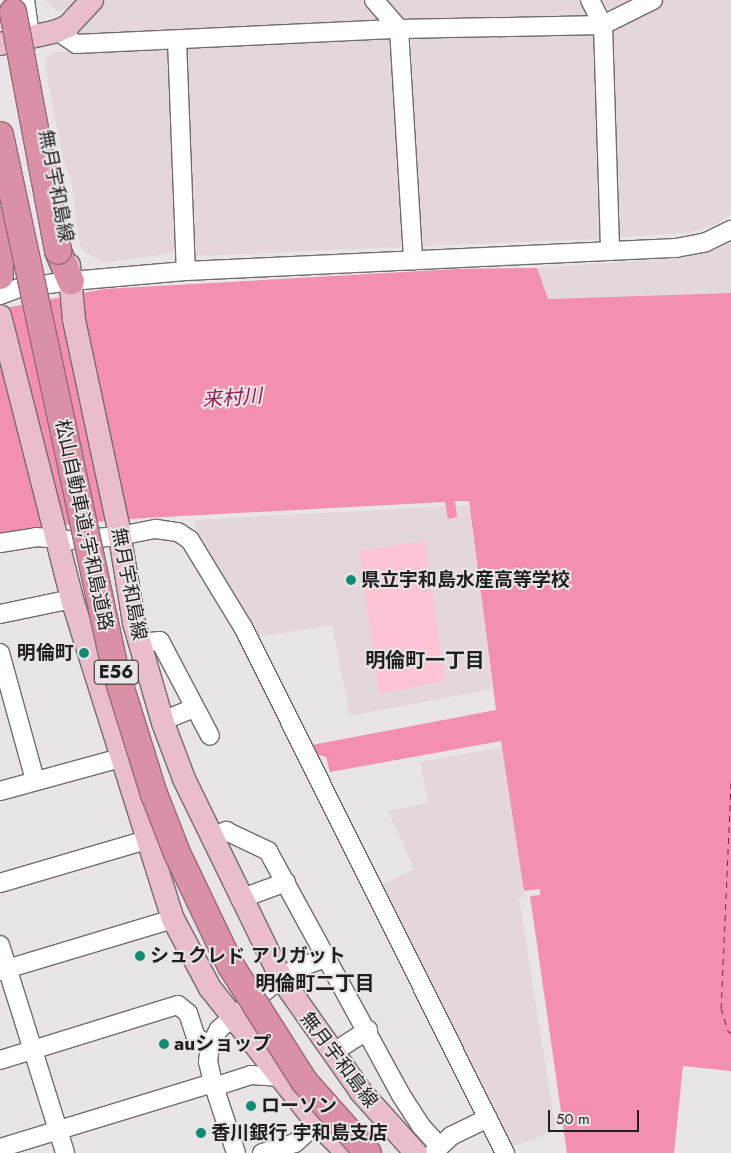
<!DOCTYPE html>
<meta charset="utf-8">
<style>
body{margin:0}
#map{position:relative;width:731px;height:1153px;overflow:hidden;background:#e9e5e6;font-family:Jost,"Noto Sans JP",sans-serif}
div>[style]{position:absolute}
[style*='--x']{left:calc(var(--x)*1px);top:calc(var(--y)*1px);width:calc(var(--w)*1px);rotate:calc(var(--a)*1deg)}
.built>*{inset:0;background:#e4d7da}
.green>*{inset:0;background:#fdc4d3}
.water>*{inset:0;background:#f490af}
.ferry>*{height:1px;margin-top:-0.5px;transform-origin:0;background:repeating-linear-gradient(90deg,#911c4e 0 6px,transparent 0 11px)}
.roads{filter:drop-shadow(1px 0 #706c6d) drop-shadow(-1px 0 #706c6d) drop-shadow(0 1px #706c6d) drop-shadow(0 -1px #706c6d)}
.minor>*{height:18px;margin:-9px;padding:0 9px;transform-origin:9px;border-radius:9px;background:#fff}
.major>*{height:22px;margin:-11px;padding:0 11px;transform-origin:11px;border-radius:11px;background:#e9bdca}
.highway>*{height:26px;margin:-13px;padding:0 13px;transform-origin:13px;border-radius:13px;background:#da91a6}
.bridges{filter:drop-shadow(1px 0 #996977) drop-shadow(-1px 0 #996977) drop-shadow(0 1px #996977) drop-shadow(0 -1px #996977)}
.highway-bridge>*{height:26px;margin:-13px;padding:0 13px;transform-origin:13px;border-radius:13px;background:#da91a6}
.dots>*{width:14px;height:14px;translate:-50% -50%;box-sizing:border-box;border:2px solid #e9e5e6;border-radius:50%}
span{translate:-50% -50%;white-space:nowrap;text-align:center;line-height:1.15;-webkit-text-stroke:4px #e9e5e6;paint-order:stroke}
.shield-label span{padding:1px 4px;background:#e9e5e6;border:1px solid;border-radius:4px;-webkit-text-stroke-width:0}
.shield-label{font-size:18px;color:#201f1f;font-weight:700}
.street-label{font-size:19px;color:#201f1f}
.poi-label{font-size:19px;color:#201f1f;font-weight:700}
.left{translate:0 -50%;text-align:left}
.right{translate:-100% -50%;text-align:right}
.water-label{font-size:20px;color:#911c4e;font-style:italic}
.neighbourhood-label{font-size:20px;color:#201f1f;font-weight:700}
.scale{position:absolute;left:548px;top:1110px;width:91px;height:22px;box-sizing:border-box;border:2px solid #201f1f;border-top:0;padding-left:6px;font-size:15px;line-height:18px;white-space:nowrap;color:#201f1f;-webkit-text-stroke:4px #e9e5e6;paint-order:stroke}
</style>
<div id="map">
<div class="built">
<i style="clip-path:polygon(45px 0,78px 0,71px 7px,58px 12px)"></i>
<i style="clip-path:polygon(106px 0,366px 0,380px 17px,379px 23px,76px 38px,74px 34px)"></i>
<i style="clip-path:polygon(384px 0,586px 0,588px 15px,406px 21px,401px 20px)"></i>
<i style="clip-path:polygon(603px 0,633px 0,614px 10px,607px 8px)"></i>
<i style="clip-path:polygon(664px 0,731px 0,731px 215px,712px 226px,688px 233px,618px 237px,612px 25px)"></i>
<i style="clip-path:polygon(596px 32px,604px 239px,419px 246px,411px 38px)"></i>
<i style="clip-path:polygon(392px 37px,404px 247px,197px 256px,193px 252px,185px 51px,189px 46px)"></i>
<i style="clip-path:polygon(168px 47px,170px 50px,179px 252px,103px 263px,82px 249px,79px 241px,71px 179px,63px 159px,45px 66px,47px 58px,55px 52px)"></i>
<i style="clip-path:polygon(731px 240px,731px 293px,548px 299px,537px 268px,670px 259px,712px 250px)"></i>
<i style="clip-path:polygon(469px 505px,492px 689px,350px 716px,332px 625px,257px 637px,197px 535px,194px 520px)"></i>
<i style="clip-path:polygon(502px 747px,525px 897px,519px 898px,556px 1131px,511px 1147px,380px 886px,414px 869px,388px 811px,428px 803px,420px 762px)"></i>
</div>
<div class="green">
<i style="clip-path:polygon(425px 541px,445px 681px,379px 694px,359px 551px)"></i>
</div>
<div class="water">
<i style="clip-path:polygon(537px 268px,548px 299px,731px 293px,731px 1071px,683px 1066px,674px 1153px,567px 1153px,530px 896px,540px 895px,540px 889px,524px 891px,501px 741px,330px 772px,326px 757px,316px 754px,312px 745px,496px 710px,469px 501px,455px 501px,457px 517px,448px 519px,445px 502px,144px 518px,61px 525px,0 535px,0 309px,104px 289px,457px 269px)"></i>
</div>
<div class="ferry">
<i style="--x:731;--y:783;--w:225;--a:92.5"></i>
<i style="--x:721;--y:1008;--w:24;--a:73"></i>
<i style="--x:728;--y:1031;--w:4;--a:34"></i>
</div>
<div class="roads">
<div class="minor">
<i style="--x:25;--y:0;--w:37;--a:82"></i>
<i style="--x:374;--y:0;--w:38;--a:49"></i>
<i style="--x:399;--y:29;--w:232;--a:86.5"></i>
<i style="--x:590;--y:0;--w:28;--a:63"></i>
<i style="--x:603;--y:25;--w:226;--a:88.2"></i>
<i style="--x:57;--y:31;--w:23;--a:34"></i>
<i style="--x:76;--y:44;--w:323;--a:-2.7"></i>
<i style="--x:399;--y:29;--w:204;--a:-1.1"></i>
<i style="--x:603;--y:25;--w:56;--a:-26.6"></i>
<i style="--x:177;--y:40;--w:231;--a:87.8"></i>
<i style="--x:0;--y:295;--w:20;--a:-20"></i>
<i style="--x:19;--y:288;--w:52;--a:-7.7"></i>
<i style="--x:71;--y:281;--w:115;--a:-5"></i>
<i style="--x:186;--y:271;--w:491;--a:-2.7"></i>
<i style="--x:676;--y:248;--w:31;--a:-11"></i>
<i style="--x:706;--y:242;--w:28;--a:-26"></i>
<i style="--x:0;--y:543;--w:36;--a:-9"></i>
<i style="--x:36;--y:537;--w:36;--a:5"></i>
<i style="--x:72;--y:540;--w:47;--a:-4.9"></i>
<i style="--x:119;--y:536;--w:38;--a:-11"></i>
<i style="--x:156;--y:529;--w:22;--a:8"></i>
<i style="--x:178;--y:532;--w:14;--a:34"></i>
<i style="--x:190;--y:540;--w:102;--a:58.7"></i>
<i style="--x:243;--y:627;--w:588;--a:63.52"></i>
<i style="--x:0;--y:614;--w:74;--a:-11.8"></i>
<i style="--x:140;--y:643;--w:20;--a:-6"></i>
<i style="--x:160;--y:641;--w:107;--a:62.2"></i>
<i style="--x:0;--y:653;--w:132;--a:74.6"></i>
<i style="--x:162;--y:721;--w:35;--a:-22"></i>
<i style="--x:0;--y:791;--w:125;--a:-15.3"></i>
<i style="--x:211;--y:838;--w:17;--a:-25"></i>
<i style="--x:226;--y:831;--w:47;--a:25.5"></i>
<i style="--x:268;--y:851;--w:278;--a:61.4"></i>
<i style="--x:401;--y:1095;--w:37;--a:57"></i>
<i style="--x:421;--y:1126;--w:25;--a:48"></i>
<i style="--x:0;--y:883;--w:152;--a:-16.4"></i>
<i style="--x:240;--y:899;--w:49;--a:-20.3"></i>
<i style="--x:0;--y:945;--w:218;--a:72.6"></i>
<i style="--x:0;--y:971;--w:181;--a:-16.7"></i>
<i style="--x:332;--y:1053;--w:43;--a:-32.6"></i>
<i style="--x:0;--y:1060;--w:186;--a:-17.2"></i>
<i style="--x:178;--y:1005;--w:13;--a:39"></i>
<i style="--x:188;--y:1013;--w:25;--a:72"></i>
<i style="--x:196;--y:1037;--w:17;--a:33"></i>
<i style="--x:214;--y:1087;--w:39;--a:-18"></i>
<i style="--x:251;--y:1075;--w:30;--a:4"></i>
<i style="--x:0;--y:1148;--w:223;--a:-17"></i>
<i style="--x:236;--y:1153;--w:74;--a:-108.2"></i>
<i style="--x:213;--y:1083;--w:22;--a:-103"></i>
<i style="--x:208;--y:1062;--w:16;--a:-83"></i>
<i style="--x:210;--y:1046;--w:19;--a:-62"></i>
<i style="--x:219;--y:1029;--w:80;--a:-39.4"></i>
<i style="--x:281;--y:978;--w:17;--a:-33"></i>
<i style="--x:295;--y:969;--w:35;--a:-20"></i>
<i style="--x:262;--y:1153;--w:34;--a:-17"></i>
<i style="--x:295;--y:1143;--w:30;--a:-42"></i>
<i style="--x:433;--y:1153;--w:25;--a:-43"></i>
<i style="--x:451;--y:1136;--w:41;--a:-25.9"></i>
</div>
<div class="major">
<i style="--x:0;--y:44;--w:58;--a:-12.8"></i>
<i style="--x:57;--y:31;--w:12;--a:-24"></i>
<i style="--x:68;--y:26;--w:35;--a:-47"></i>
<i style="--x:69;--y:265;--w:55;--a:84.8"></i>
<i style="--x:74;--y:320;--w:210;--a:77.9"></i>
<i style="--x:118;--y:525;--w:99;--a:80.7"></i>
<i style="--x:134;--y:623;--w:104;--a:73.8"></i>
<i style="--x:163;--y:723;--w:60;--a:69.4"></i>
<i style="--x:184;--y:779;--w:221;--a:64"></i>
<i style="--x:281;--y:978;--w:139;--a:54.9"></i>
<i style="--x:361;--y:1092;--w:82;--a:48"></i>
<i style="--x:0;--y:316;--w:292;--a:75.7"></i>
<i style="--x:72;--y:599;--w:336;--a:72.5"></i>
<i style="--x:173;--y:919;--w:78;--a:61.8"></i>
<i style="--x:210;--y:988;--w:172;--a:51.6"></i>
<i style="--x:317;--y:1123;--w:42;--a:45"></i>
</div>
<div class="highway">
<i style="--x:0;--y:221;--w:55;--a:90"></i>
<i style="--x:58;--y:251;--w:33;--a:67"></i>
</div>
</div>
<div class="bridges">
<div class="highway-bridge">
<i style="--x:13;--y:12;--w:243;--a:79.3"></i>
<i style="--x:0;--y:135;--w:546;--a:77.85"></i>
<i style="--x:115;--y:669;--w:131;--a:72.7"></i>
<i style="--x:154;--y:794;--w:63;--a:68.7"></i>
<i style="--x:177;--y:853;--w:125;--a:64.5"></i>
<i style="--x:231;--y:966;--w:136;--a:57.6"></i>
<i style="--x:304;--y:1081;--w:96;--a:48.4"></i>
</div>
</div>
<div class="dots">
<i style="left:351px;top:580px;background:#0e8d73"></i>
<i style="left:84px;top:653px;background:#0e8d73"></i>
<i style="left:140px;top:956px;background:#0e8d73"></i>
<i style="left:164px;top:1044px;background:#0e8d73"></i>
<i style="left:251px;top:1106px;background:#0e8d73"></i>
<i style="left:201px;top:1133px;background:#0e8d73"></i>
</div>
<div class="shield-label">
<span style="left:116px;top:672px">E56</span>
</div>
<div class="street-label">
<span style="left:56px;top:186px;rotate:79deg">無月宇和島線</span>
<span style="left:84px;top:525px;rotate:78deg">松山自動車道;宇和島道路</span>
<span style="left:129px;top:584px;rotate:79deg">無月宇和島線</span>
<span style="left:339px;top:1060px;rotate:53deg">無月宇和島線</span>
</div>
<div class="poi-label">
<span class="left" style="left:361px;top:580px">県立宇和島水産高等学校</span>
<span class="right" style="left:74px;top:653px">明倫町</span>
<span class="left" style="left:150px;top:956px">シュクレド アリガット</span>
<span class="left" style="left:174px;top:1044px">auショップ</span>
<span class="left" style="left:261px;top:1106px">ローソン</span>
<span class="left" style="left:211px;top:1133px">香川銀行 宇和島支店</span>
</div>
<div class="water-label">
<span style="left:232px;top:398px;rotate:-4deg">来村川</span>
</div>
<div class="neighbourhood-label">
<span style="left:425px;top:660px">明倫町一丁目</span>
<span style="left:315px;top:983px">明倫町二丁目</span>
</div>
<div class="scale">50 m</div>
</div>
